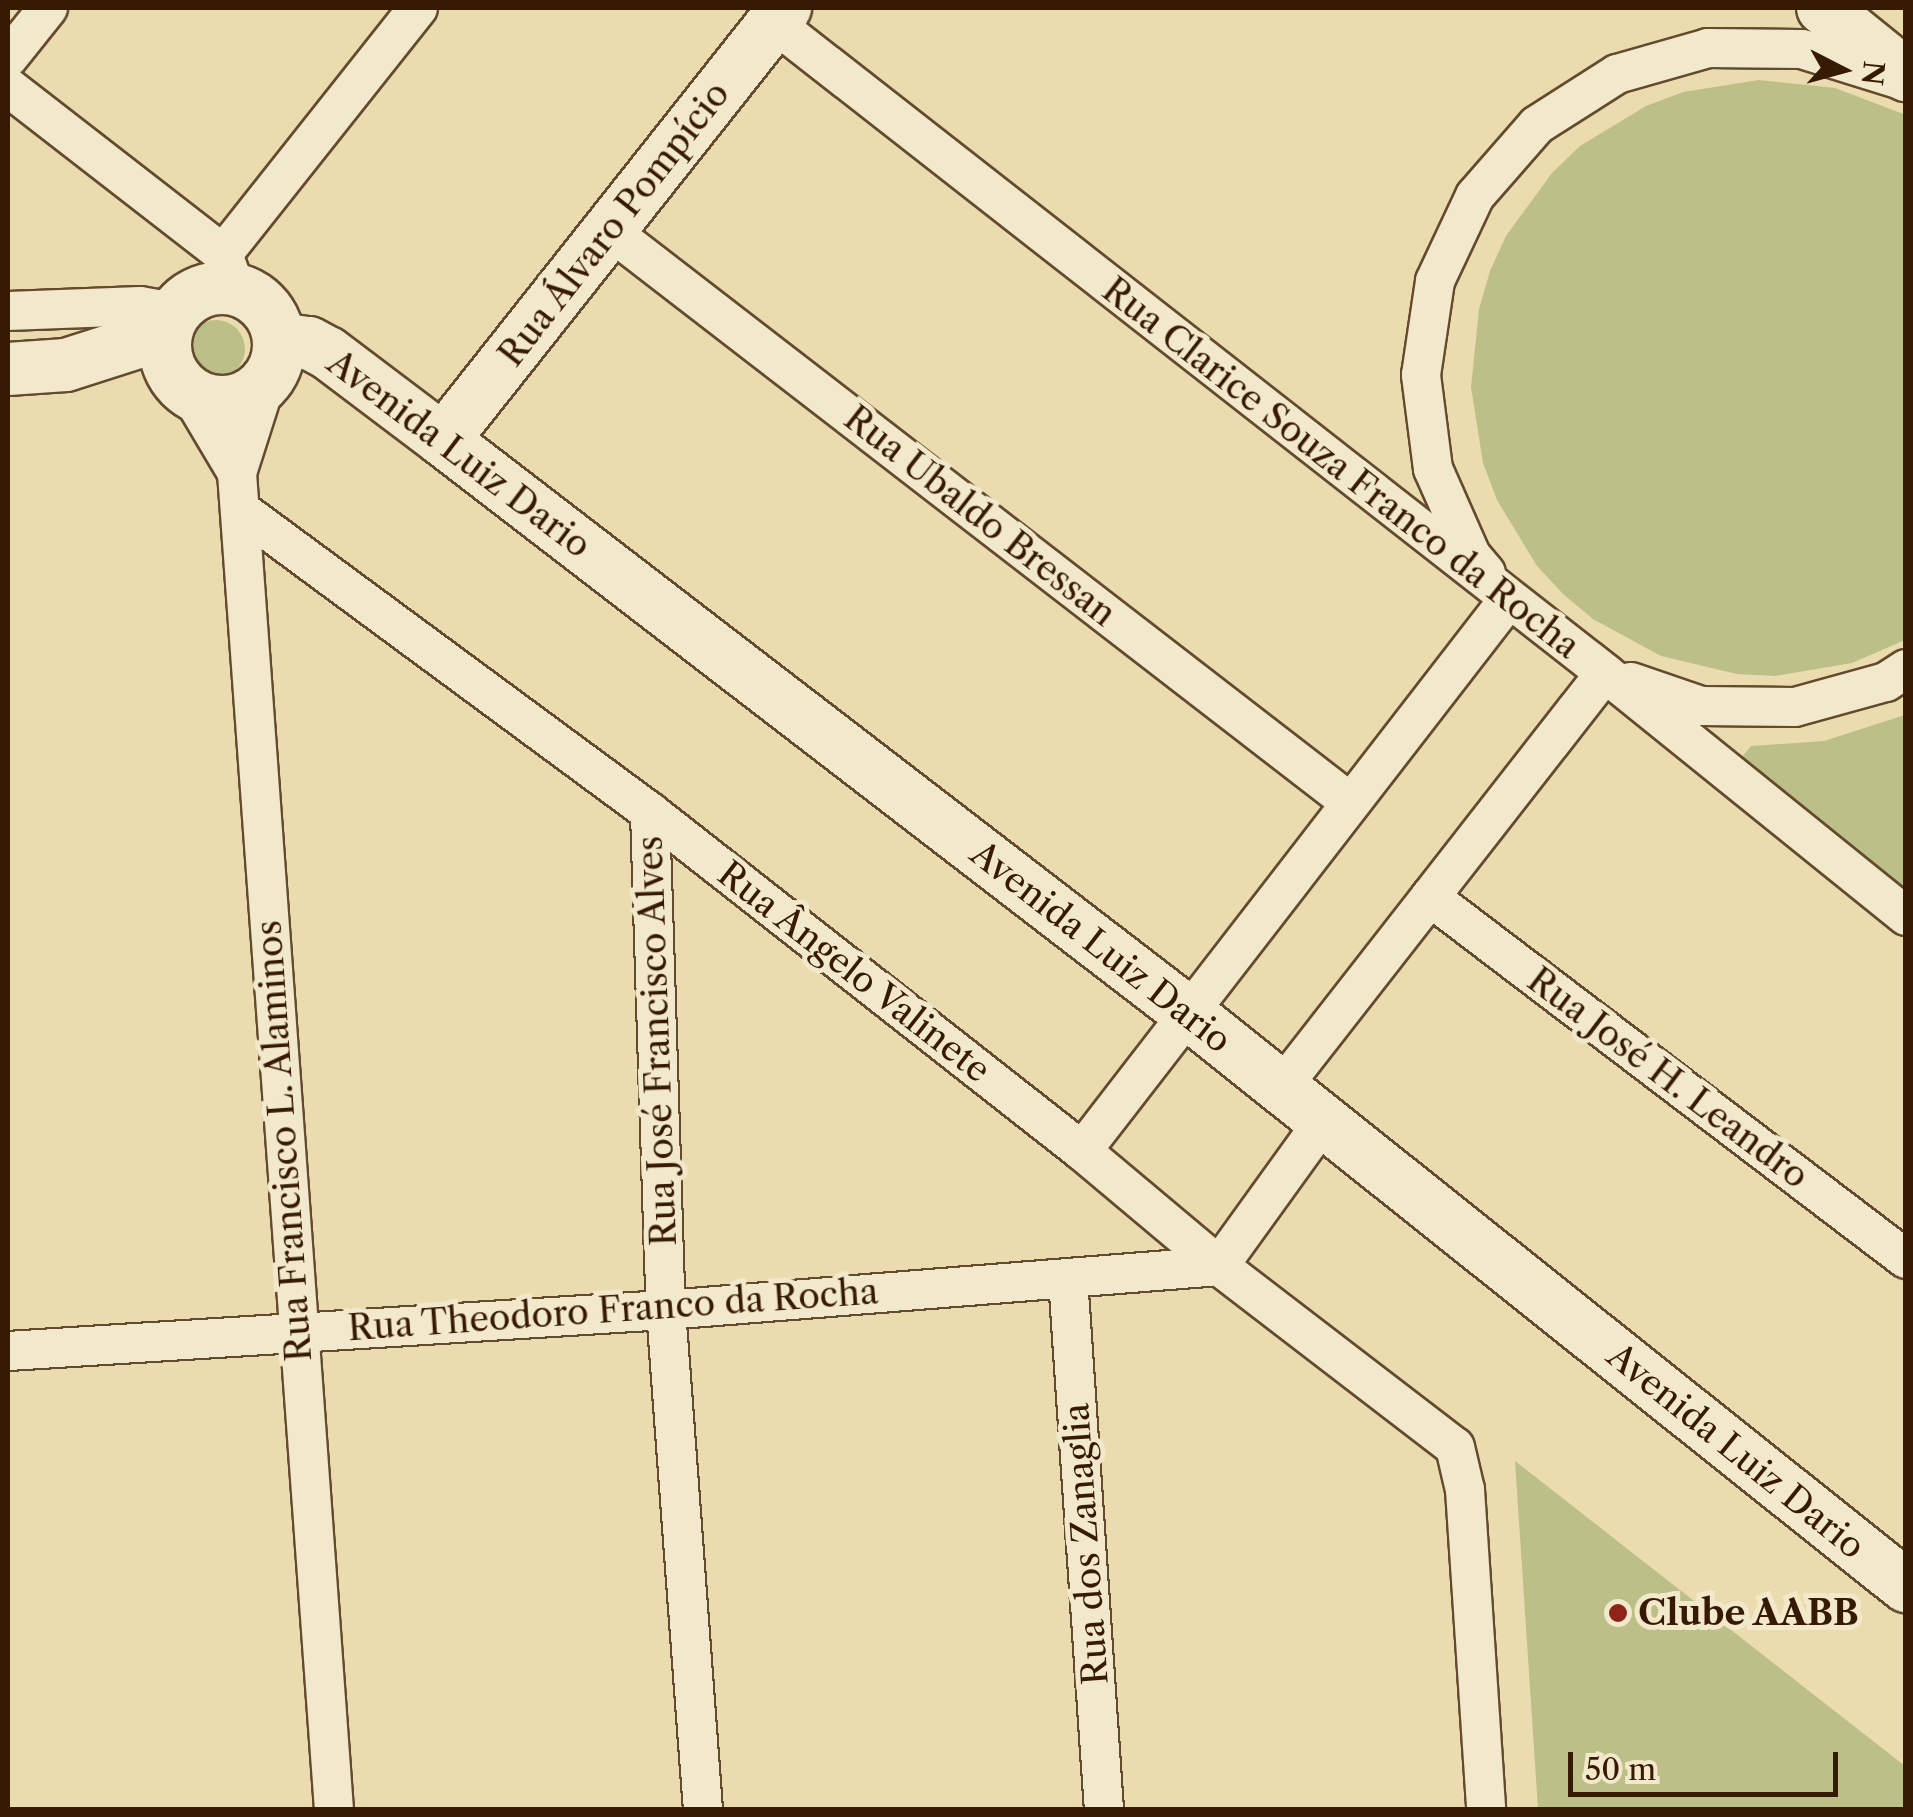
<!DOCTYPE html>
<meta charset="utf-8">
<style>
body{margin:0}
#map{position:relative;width:1913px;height:1817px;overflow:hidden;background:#ebdcaf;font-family:"Libre Caslon Text",serif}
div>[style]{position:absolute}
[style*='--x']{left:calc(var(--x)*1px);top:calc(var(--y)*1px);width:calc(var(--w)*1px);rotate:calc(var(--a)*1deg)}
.green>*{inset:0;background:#bcbf87}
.round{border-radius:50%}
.roads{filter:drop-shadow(2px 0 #644a2e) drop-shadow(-2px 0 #644a2e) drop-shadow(0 2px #644a2e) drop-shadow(0 -2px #644a2e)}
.street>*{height:38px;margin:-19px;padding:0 19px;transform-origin:19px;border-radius:19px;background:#f2e8cb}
.secondary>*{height:52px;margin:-26px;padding:0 26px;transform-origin:26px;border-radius:26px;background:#f2e8cb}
.secondary>.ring{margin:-26px;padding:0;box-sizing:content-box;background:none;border:52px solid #f2e8cb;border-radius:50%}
.dots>*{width:28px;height:28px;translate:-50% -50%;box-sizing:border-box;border:5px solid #f2e8cb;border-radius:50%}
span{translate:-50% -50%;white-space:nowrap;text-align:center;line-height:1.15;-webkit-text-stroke:10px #f2e8cb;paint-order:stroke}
.street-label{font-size:35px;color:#371a03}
.poi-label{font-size:35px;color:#371a03;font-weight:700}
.left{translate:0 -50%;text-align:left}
.frame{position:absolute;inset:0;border:10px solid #371a03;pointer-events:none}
.north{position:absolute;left:1793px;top:20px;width:100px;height:100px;-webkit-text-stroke:8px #f2e8cb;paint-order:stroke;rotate:96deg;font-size:28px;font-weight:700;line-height:40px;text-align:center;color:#371a03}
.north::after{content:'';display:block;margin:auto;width:35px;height:45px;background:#371a03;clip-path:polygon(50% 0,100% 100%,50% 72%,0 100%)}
.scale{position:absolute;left:1568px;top:1752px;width:270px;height:45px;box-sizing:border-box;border:5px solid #371a03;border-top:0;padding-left:12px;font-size:30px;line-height:35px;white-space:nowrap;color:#371a03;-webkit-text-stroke:8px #f2e8cb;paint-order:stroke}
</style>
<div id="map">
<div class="green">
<i style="clip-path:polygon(1759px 80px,1835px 88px,1906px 115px,1905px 640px,1852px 663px,1775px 676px,1737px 674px,1661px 656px,1593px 619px,1563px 594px,1537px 566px,1497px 500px,1483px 463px,1471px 387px,1479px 309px,1490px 271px,1506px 236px,1552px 173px,1580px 146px,1646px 106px,1683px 92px)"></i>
<i class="round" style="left:187px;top:320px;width:58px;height:58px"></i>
<i style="clip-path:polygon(1905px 715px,1905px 888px,1742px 757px,1751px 746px,1824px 741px)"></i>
<i style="clip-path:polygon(1515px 1461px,1905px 1766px,1905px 1809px,1538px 1809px)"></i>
</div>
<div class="roads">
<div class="street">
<i style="--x:774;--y:23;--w:1055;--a:38.03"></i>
<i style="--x:1605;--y:673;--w:387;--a:38.9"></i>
<i style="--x:8;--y:58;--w:64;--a:-51.3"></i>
<i style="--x:8;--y:87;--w:272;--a:37.8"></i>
<i style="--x:223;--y:254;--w:37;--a:70"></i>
<i style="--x:609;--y:230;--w:937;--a:37.68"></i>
<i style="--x:223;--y:254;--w:314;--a:-51.6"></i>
<i style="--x:8;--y:311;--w:132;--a:-2.2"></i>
<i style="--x:140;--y:306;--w:36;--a:10"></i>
<i style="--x:266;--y:382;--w:96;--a:107.7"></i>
<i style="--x:237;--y:473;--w:1341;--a:85.85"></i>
<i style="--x:189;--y:392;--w:94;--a:59.3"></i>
<i style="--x:242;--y:511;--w:507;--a:36.42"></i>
<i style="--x:650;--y:812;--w:549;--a:38.12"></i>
<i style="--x:1082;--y:1151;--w:179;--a:40"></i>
<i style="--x:1219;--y:1266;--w:297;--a:37.5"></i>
<i style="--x:1455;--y:1447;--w:44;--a:76.9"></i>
<i style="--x:1465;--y:1490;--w:321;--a:86.2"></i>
<i style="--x:1486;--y:573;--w:23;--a:-130"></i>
<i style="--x:1471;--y:555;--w:94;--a:-113.8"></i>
<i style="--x:1433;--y:469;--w:95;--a:-97.3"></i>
<i style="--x:1421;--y:375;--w:95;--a:-81.5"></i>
<i style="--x:1435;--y:281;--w:94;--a:-64.8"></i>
<i style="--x:1475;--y:196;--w:94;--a:-48.9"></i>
<i style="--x:1537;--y:125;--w:95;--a:-32.5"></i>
<i style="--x:1617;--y:74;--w:95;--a:-15.9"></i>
<i style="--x:1708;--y:48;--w:94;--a:0.6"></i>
<i style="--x:1802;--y:49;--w:101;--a:17.4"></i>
<i style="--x:1631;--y:682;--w:74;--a:18.9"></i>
<i style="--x:1701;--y:706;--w:94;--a:0.6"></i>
<i style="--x:1795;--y:707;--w:94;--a:-15.4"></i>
<i style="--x:1886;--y:682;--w:24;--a:-33"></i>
<i style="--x:650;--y:812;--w:498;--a:88.2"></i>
<i style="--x:666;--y:1310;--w:501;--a:85.77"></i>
<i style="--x:1430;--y:897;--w:598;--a:37.25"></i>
<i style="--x:1281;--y:1088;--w:526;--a:-52.02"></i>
<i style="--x:1082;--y:1151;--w:696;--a:-52.29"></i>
<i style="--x:1068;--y:1278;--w:533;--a:86.13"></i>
<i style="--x:8;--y:1351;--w:659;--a:-3.57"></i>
<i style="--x:666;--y:1310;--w:555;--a:-4.55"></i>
<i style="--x:1219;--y:1266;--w:178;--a:-54.2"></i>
</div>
<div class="secondary">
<i style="--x:1823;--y:8;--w:107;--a:38.9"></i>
<i class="ring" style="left:165px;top:288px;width:62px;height:62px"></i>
<i style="--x:279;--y:339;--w:30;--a:8"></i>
<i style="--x:309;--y:343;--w:21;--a:28"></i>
<i style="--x:328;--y:353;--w:144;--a:37.1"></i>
<i style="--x:443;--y:440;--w:940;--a:37.56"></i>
<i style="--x:1188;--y:1013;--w:919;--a:38.59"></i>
<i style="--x:8;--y:369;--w:58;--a:-3.9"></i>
<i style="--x:66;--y:365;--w:105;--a:-17.7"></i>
<i style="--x:443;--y:440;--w:551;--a:-51.63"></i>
</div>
</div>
<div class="dots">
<i style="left:1618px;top:1613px;background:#8f2418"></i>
</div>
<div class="street-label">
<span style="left:614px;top:224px;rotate:-52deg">Rua Álvaro Pompício</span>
<span style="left:459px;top:454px;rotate:37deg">Avenida Luiz Dario</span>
<span style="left:1341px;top:468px;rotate:38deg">Rua Clarice Souza Franco da Rocha</span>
<span style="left:980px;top:516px;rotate:38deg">Rua Ubaldo Bressan</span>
<span style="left:1101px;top:947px;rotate:38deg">Avenida Luiz Dario</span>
<span style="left:854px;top:972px;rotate:38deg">Rua Ângelo Valinete</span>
<span style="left:657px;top:1041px;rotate:-92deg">Rua José Francisco Alves</span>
<span style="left:1668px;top:1078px;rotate:37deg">Rua José H. Leandro</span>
<span style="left:284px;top:1141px;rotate:-94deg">Rua Francisco L. Alaminos</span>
<span style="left:613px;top:1310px;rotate:-4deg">Rua Theodoro Franco da Rocha</span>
<span style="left:1736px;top:1451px;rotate:39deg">Avenida Luiz Dario</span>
<span style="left:1086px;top:1544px;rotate:-94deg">Rua dos Zanaglia</span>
</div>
<div class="poi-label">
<span class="left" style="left:1638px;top:1613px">Clube AABB</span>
</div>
<div class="frame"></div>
<div class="north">N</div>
<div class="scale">50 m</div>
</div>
